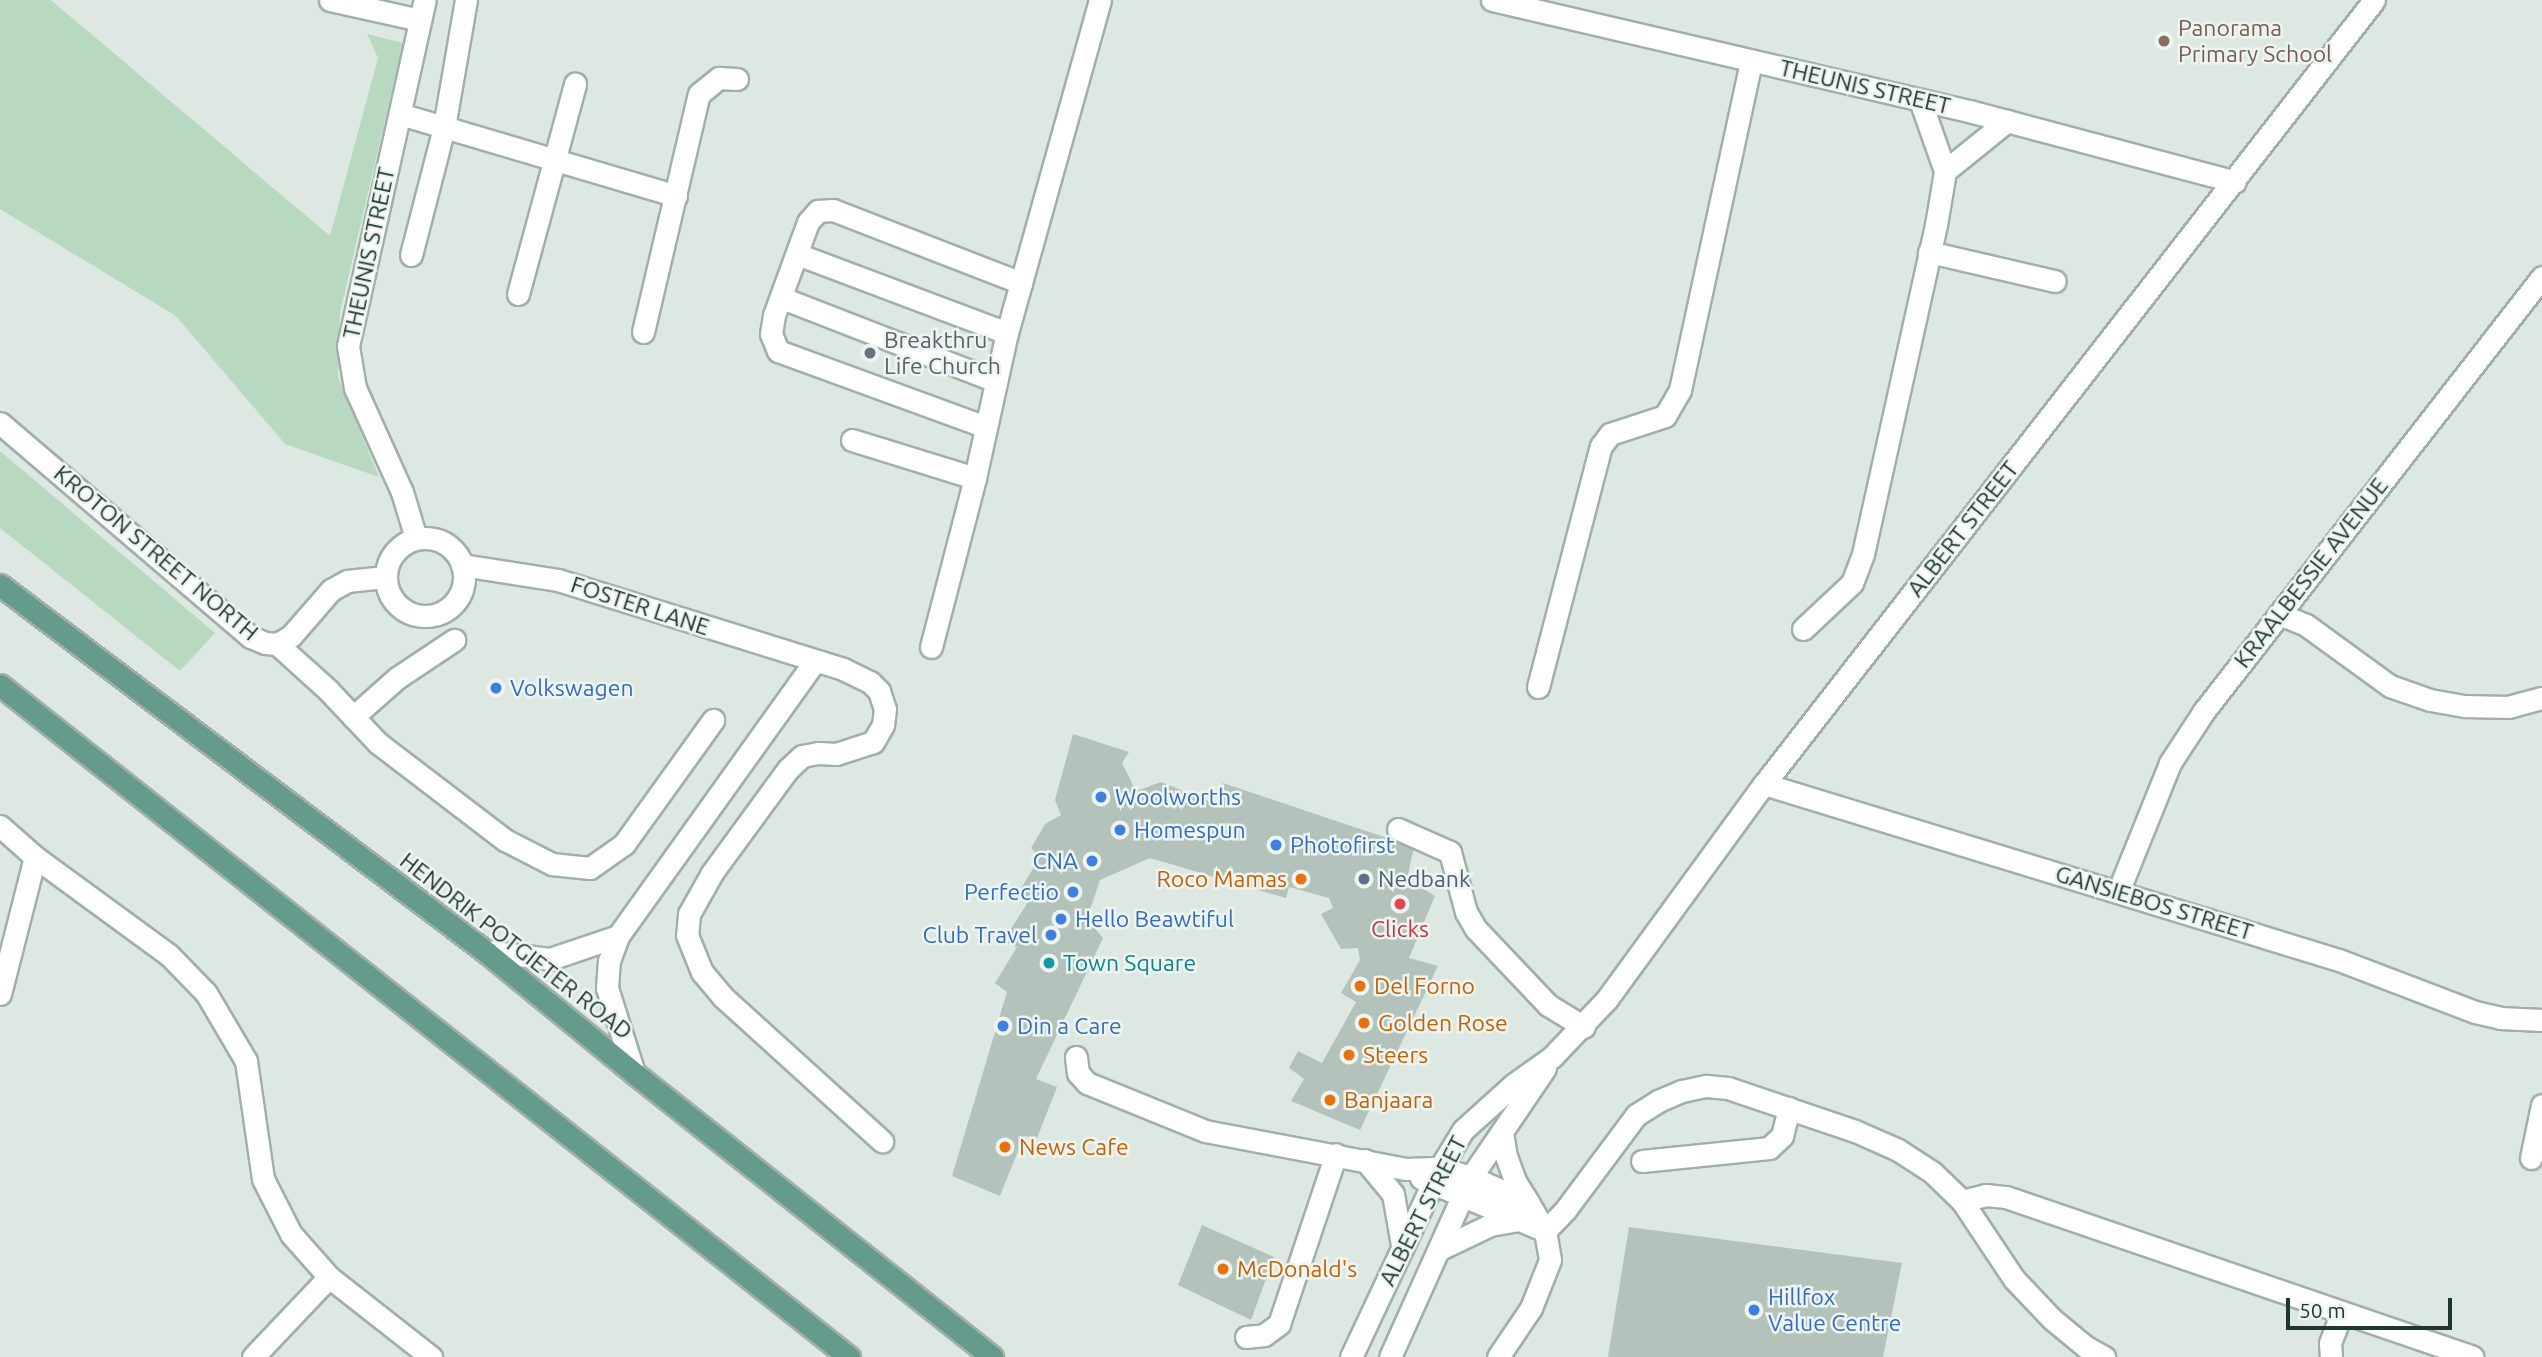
<!DOCTYPE html>
<style>
body{margin:0}
#map{position:relative;width:2542px;height:1357px;overflow:hidden;background:#dee8e3;font-family:Ubuntu,sans-serif}
div>[style]{position:absolute}
[style*='--x']{left:calc(var(--x)*1px);top:calc(var(--y)*1px);width:calc(var(--w)*1px);rotate:calc(var(--a)*1deg)}
.green>*{inset:0;background:#b7d9bf}
.building>*{inset:0;background:#b3c3bc}
.roads{filter:drop-shadow(2px 0 #a1afaa) drop-shadow(-2px 0 #a1afaa) drop-shadow(0 2px #a1afaa) drop-shadow(0 -2px #a1afaa)}
.minor>*{height:21px;margin:-10.5px;padding:0 10.5px;transform-origin:10.5px;border-radius:10.5px;background:#fff}
.minor>.ring{margin:-10.5px;padding:0;box-sizing:content-box;background:none;border:21px solid #fff;border-radius:50%}
.major>*{height:21px;margin:-10.5px;padding:0 10.5px;transform-origin:10.5px;border-radius:10.5px;background:#659b8c}
.dots>*{width:19px;height:19px;translate:-50% -50%;box-sizing:border-box;border:4px solid #eef5f1;border-radius:50%}
span{translate:-50% -50%;white-space:nowrap;text-align:center;line-height:1.15;-webkit-text-stroke:5px #eef5f1;paint-order:stroke}
.education-label{font-size:23px;color:#785e54}
.left{translate:0 -50%;text-align:left}
.street-label{font-size:23px;color:#203730}
.worship-label{font-size:23px;color:#5b616d}
.shop-label{font-size:23px;color:#366cbe}
.right{translate:-100% -50%;text-align:right}
.food-label{font-size:23px;color:#c56008}
.service-label{font-size:23px;color:#4e5e75}
.health-label{font-size:23px;color:#be3a42}
.culture-label{font-size:23px;color:#0d838f}
.scale{position:absolute;left:2286px;top:1298px;width:166px;height:32px;box-sizing:border-box;border:4px solid #203730;border-top:0;padding-left:9px;font-size:21px;line-height:24px;white-space:nowrap;color:#203730;-webkit-text-stroke:5px #eef5f1;paint-order:stroke}
</style>
<div id="map">
<div class="green">
<i style="clip-path:polygon(0 0,51px 0,330px 236px,378px 58px,367px 34px,403px 43px,340px 313px,338px 377px,379px 477px,285px 444px,176px 316px,0 209px)"></i>
<i style="clip-path:polygon(0 451px,215px 633px,180px 671px,0 528px)"></i>
</div>
<div class="building">
<i style="clip-path:polygon(1073px 734px,1129px 752px,1122px 763px,1136px 791px,1161px 782px,1216px 804px,1223px 783px,1414px 847px,1407px 879px,1435px 896px,1409px 958px,1438px 966px,1360px 1130px,1291px 1101px,1304px 1079px,1289px 1068px,1298px 1051px,1322px 1063px,1356px 1002px,1341px 993px,1360px 960px,1358px 948px,1341px 949px,1321px 914px,1333px 908px,1329px 898px,1289px 887px,1286px 898px,1150px 858px,1100px 880px,1087px 919px,1103px 938px,1036px 1079px,1057px 1087px,1037px 1138px,1024px 1136px,1000px 1196px,952px 1176px,1007px 992px,995px 983px,1017px 947px,1003px 941px,1028px 902px,1017px 895px,1040px 857px,1031px 848px,1045px 824px,1061px 815px,1055px 800px)"></i>
<i style="clip-path:polygon(1202px 1225px,1274px 1257px,1251px 1320px,1178px 1285px)"></i>
<i style="clip-path:polygon(1629px 1227px,1902px 1263px,1883px 1357px,1608px 1357px)"></i>
</div>
<div class="roads">
<div class="minor">
<i style="--x:330;--y:0;--w:92;--a:12.5"></i>
<i style="--x:1492;--y:0;--w:490;--a:13.1"></i>
<i style="--x:1969;--y:111;--w:275;--a:14.9"></i>
<i style="--x:400;--y:114;--w:288;--a:16.5"></i>
<i style="--x:1945;--y:171;--w:80;--a:-38.9"></i>
<i style="--x:1929;--y:252;--w:129;--a:13"></i>
<i style="--x:797;--y:254;--w:224;--a:20.6"></i>
<i style="--x:411;--y:255;--w:132;--a:-75.5"></i>
<i style="--x:444;--y:127;--w:129;--a:-80.2"></i>
<i style="--x:518;--y:294;--w:218;--a:-74.8"></i>
<i style="--x:782;--y:298;--w:230;--a:21.2"></i>
<i style="--x:643;--y:332;--w:244;--a:-76.8"></i>
<i style="--x:699;--y:94;--w:26;--a:-39"></i>
<i style="--x:719;--y:78;--w:18;--a:3"></i>
<i style="--x:0;--y:423;--w:330;--a:40.5"></i>
<i style="--x:251;--y:637;--w:15;--a:23"></i>
<i style="--x:265;--y:643;--w:12;--a:5"></i>
<i style="--x:277;--y:644;--w:16;--a:-30"></i>
<i style="--x:291;--y:636;--w:61;--a:-49"></i>
<i style="--x:331;--y:590;--w:18;--a:-29"></i>
<i style="--x:347;--y:581;--w:38;--a:-6"></i>
<i style="--x:986;--y:427;--w:221;--a:-159.9"></i>
<i style="--x:778;--y:351;--w:18;--a:-112"></i>
<i style="--x:771;--y:334;--w:19;--a:-81"></i>
<i style="--x:774;--y:315;--w:99;--a:-69.9"></i>
<i style="--x:808;--y:222;--w:15;--a:-48"></i>
<i style="--x:818;--y:211;--w:15;--a:-4"></i>
<i style="--x:833;--y:210;--w:202;--a:21.2"></i>
<i style="--x:852;--y:440;--w:129;--a:17.2"></i>
<i class="ring" style="left:386px;top:538px;width:57px;height:57px"></i>
<i style="--x:416;--y:538;--w:48;--a:-106.9"></i>
<i style="--x:402;--y:492;--w:114;--a:-114.3"></i>
<i style="--x:355;--y:388;--w:43;--a:-99.5"></i>
<i style="--x:348;--y:346;--w:354;--a:-77.5"></i>
<i style="--x:462;--y:565;--w:97;--a:8.9"></i>
<i style="--x:558;--y:580;--w:299;--a:17.3"></i>
<i style="--x:843;--y:669;--w:30;--a:26"></i>
<i style="--x:870;--y:682;--w:13;--a:45"></i>
<i style="--x:879;--y:691;--w:19;--a:72"></i>
<i style="--x:885;--y:709;--w:16;--a:97"></i>
<i style="--x:883;--y:725;--w:20;--a:120"></i>
<i style="--x:873;--y:742;--w:38;--a:162"></i>
<i style="--x:837;--y:754;--w:19;--a:-177"></i>
<i style="--x:818;--y:753;--w:16;--a:169"></i>
<i style="--x:802;--y:756;--w:19;--a:137"></i>
<i style="--x:788;--y:769;--w:129;--a:126.2"></i>
<i style="--x:712;--y:873;--w:47;--a:119.3"></i>
<i style="--x:689;--y:914;--w:21;--a:95"></i>
<i style="--x:687;--y:935;--w:40;--a:68"></i>
<i style="--x:702;--y:972;--w:33;--a:50"></i>
<i style="--x:723;--y:997;--w:215;--a:42.2"></i>
<i style="--x:2279;--y:614;--w:29;--a:22"></i>
<i style="--x:2306;--y:625;--w:104;--a:36"></i>
<i style="--x:2390;--y:686;--w:42;--a:19.3"></i>
<i style="--x:2430;--y:700;--w:36;--a:10"></i>
<i style="--x:2465;--y:706;--w:43;--a:1.3"></i>
<i style="--x:2508;--y:707;--w:35;--a:-15"></i>
<i style="--x:1803;--y:629;--w:67;--a:-43.2"></i>
<i style="--x:1852;--y:583;--w:31;--a:-69"></i>
<i style="--x:1863;--y:554;--w:337;--a:-77.5"></i>
<i style="--x:1936;--y:225;--w:55;--a:-80.5"></i>
<i style="--x:1945;--y:171;--w:75;--a:-109.4"></i>
<i style="--x:277;--y:644;--w:69;--a:42"></i>
<i style="--x:328;--y:690;--w:73;--a:46.7"></i>
<i style="--x:378;--y:743;--w:160;--a:37.4"></i>
<i style="--x:505;--y:840;--w:53;--a:27.1"></i>
<i style="--x:552;--y:864;--w:38;--a:6"></i>
<i style="--x:590;--y:868;--w:42;--a:-35.2"></i>
<i style="--x:624;--y:844;--w:153;--a:-54.3"></i>
<i style="--x:931;--y:647;--w:175;--a:-75.4"></i>
<i style="--x:975;--y:478;--w:148;--a:-77.6"></i>
<i style="--x:1007;--y:333;--w:346;--a:-74.4"></i>
<i style="--x:1538;--y:687;--w:249;--a:-75.4"></i>
<i style="--x:1601;--y:446;--w:15;--a:-53"></i>
<i style="--x:1610;--y:434;--w:58;--a:-18.1"></i>
<i style="--x:1665;--y:416;--w:30;--a:-60"></i>
<i style="--x:1680;--y:390;--w:337;--a:-77.8"></i>
<i style="--x:353;--y:717;--w:59;--a:-41.6"></i>
<i style="--x:397;--y:678;--w:69;--a:-33.7"></i>
<i style="--x:1764;--y:784;--w:601;--a:17.02"></i>
<i style="--x:2339;--y:960;--w:146;--a:20.9"></i>
<i style="--x:2475;--y:1012;--w:26;--a:13"></i>
<i style="--x:2500;--y:1018;--w:42;--a:2.7"></i>
<i style="--x:0;--y:826;--w:47;--a:41.5"></i>
<i style="--x:35;--y:857;--w:166;--a:36.2"></i>
<i style="--x:169;--y:955;--w:53;--a:45.8"></i>
<i style="--x:206;--y:993;--w:79;--a:59.5"></i>
<i style="--x:246;--y:1061;--w:119;--a:81.8"></i>
<i style="--x:263;--y:1179;--w:62;--a:63"></i>
<i style="--x:291;--y:1234;--w:57;--a:48.5"></i>
<i style="--x:329;--y:1277;--w:130;--a:38.1"></i>
<i style="--x:1398;--y:829;--w:57;--a:23.9"></i>
<i style="--x:1450;--y:852;--w:62;--a:75.1"></i>
<i style="--x:1466;--y:912;--w:20;--a:60"></i>
<i style="--x:1476;--y:929;--w:105;--a:46.5"></i>
<i style="--x:1548;--y:1005;--w:42;--a:31.4"></i>
<i style="--x:2118;--y:892;--w:139;--a:-68"></i>
<i style="--x:2170;--y:763;--w:62;--a:-56.8"></i>
<i style="--x:2204;--y:711;--w:550;--a:-52.09"></i>
<i style="--x:485;--y:951;--w:65;--a:7"></i>
<i style="--x:550;--y:959;--w:72;--a:-18.7"></i>
<i style="--x:0;--y:994;--w:141;--a:-75.7"></i>
<i style="--x:1076;--y:1057;--w:16;--a:83"></i>
<i style="--x:1078;--y:1073;--w:13;--a:48"></i>
<i style="--x:1087;--y:1083;--w:127;--a:22.1"></i>
<i style="--x:1205;--y:1131;--w:205;--a:10.7"></i>
<i style="--x:1406;--y:1169;--w:34;--a:-2"></i>
<i style="--x:1440;--y:1168;--w:32;--a:16"></i>
<i style="--x:1471;--y:1177;--w:62;--a:23.7"></i>
<i style="--x:1528;--y:1202;--w:34;--a:60"></i>
<i style="--x:1545;--y:1231;--w:29;--a:80"></i>
<i style="--x:1550;--y:1260;--w:52;--a:111.6"></i>
<i style="--x:1531;--y:1308;--w:59;--a:124"></i>
<i style="--x:634;--y:1073;--w:89;--a:-107.6"></i>
<i style="--x:607;--y:988;--w:27;--a:-86"></i>
<i style="--x:609;--y:961;--w:27;--a:-70"></i>
<i style="--x:618;--y:936;--w:338;--a:-54.4"></i>
<i style="--x:1502;--y:1132;--w:24;--a:81"></i>
<i style="--x:1506;--y:1156;--w:27;--a:70"></i>
<i style="--x:1515;--y:1181;--w:25;--a:58"></i>
<i style="--x:2531;--y:1158;--w:54;--a:-78.3"></i>
<i style="--x:1365;--y:1160;--w:44;--a:50.5"></i>
<i style="--x:1393;--y:1194;--w:52;--a:80"></i>
<i style="--x:1642;--y:1161;--w:128;--a:-5.8"></i>
<i style="--x:1769;--y:1148;--w:18;--a:-43"></i>
<i style="--x:1782;--y:1136;--w:29;--a:-76"></i>
<i style="--x:1421;--y:1178;--w:135;--a:23.1"></i>
<i style="--x:1962;--y:1201;--w:25;--a:-14"></i>
<i style="--x:1986;--y:1195;--w:20;--a:6"></i>
<i style="--x:2006;--y:1197;--w:493;--a:18.9"></i>
<i style="--x:1545;--y:1231;--w:30;--a:-46"></i>
<i style="--x:1566;--y:1209;--w:117;--a:-53.3"></i>
<i style="--x:1636;--y:1115;--w:26;--a:-32"></i>
<i style="--x:1658;--y:1101;--w:26;--a:-23"></i>
<i style="--x:1682;--y:1091;--w:25;--a:-12"></i>
<i style="--x:1706;--y:1086;--w:22;--a:5"></i>
<i style="--x:1728;--y:1088;--w:134;--a:18.7"></i>
<i style="--x:1855;--y:1131;--w:47;--a:23.8"></i>
<i style="--x:1898;--y:1150;--w:40;--a:32.9"></i>
<i style="--x:1932;--y:1172;--w:42;--a:44"></i>
<i style="--x:1962;--y:1201;--w:94;--a:56.3"></i>
<i style="--x:2014;--y:1279;--w:55;--a:46.5"></i>
<i style="--x:2052;--y:1319;--w:44;--a:39.5"></i>
<i style="--x:2086;--y:1347;--w:21;--a:29"></i>
<i style="--x:1440;--y:1249;--w:55;--a:-25.6"></i>
<i style="--x:1490;--y:1225;--w:28;--a:-10"></i>
<i style="--x:1246;--y:1337;--w:18;--a:-6"></i>
<i style="--x:1264;--y:1335;--w:19;--a:-36"></i>
<i style="--x:1279;--y:1324;--w:179;--a:-71.5"></i>
<i style="--x:253;--y:1357;--w:110;--a:-46.5"></i>
<i style="--x:1351;--y:1357;--w:209;--a:-64.8"></i>
<i style="--x:1440;--y:1168;--w:44;--a:-58.8"></i>
<i style="--x:1463;--y:1130;--w:69;--a:-42"></i>
<i style="--x:1514;--y:1084;--w:47;--a:-35.4"></i>
<i style="--x:1552;--y:1057;--w:80;--a:-46.5"></i>
<i style="--x:1607;--y:999;--w:266;--a:-53.9"></i>
<i style="--x:1764;--y:784;--w:993;--a:-52.11"></i>
<i style="--x:1390;--y:1357;--w:197;--a:-65.8"></i>
<i style="--x:1471;--y:1177;--w:132;--a:-55.8"></i>
<i style="--x:2331;--y:1357;--w:14;--a:-94"></i>
<i style="--x:2330;--y:1343;--w:33;--a:-69"></i>
</div>
<div class="major">
<i style="--x:0;--y:585;--w:608;--a:37.04"></i>
<i style="--x:485;--y:951;--w:193;--a:39.3"></i>
<i style="--x:634;--y:1073;--w:457;--a:38.4"></i>
<i style="--x:0;--y:685;--w:1083;--a:38.36"></i>
</div>
</div>
<div class="dots">
<i style="left:2164px;top:41px;background:#8d6e63"></i>
<i style="left:870px;top:353px;background:#6b7280"></i>
<i style="left:496px;top:688px;background:#3f7fe0"></i>
<i style="left:1101px;top:797px;background:#3f7fe0"></i>
<i style="left:1120px;top:830px;background:#3f7fe0"></i>
<i style="left:1276px;top:845px;background:#3f7fe0"></i>
<i style="left:1092px;top:861px;background:#3f7fe0"></i>
<i style="left:1301px;top:879px;background:#e8710a"></i>
<i style="left:1364px;top:879px;background:#5c6f8a"></i>
<i style="left:1073px;top:892px;background:#3f7fe0"></i>
<i style="left:1400px;top:904px;background:#e0444e"></i>
<i style="left:1061px;top:919px;background:#3f7fe0"></i>
<i style="left:1051px;top:935px;background:#3f7fe0"></i>
<i style="left:1049px;top:963px;background:#0f9aa8"></i>
<i style="left:1360px;top:986px;background:#e8710a"></i>
<i style="left:1364px;top:1023px;background:#e8710a"></i>
<i style="left:1003px;top:1026px;background:#3f7fe0"></i>
<i style="left:1349px;top:1055px;background:#e8710a"></i>
<i style="left:1330px;top:1100px;background:#e8710a"></i>
<i style="left:1005px;top:1147px;background:#e8710a"></i>
<i style="left:1223px;top:1269px;background:#e8710a"></i>
<i style="left:1754px;top:1310px;background:#3f7fe0"></i>
</div>
<div class="education-label">
<span class="left" style="left:2178px;top:41px">Panorama<br>Primary School</span>
</div>
<div class="street-label">
<span style="left:1865px;top:87px;rotate:13deg">THEUNIS STREET</span>
<span style="left:369px;top:253px;rotate:-78deg">THEUNIS STREET</span>
<span style="left:1963px;top:529px;rotate:-52deg">ALBERT STREET</span>
<span style="left:156px;top:553px;rotate:40deg">KROTON STREET NORTH</span>
<span style="left:2311px;top:573px;rotate:-52deg">KRAALBESSIE AVENUE</span>
<span style="left:640px;top:606px;rotate:18deg">FOSTER LANE</span>
<span style="left:2154px;top:903px;rotate:17deg">GANSIEBOS STREET</span>
<span style="left:516px;top:946px;rotate:38deg">HENDRIK POTGIETER ROAD</span>
<span style="left:1423px;top:1211px;rotate:-63deg">ALBERT STREET</span>
</div>
<div class="worship-label">
<span class="left" style="left:884px;top:353px">Breakthru<br>Life Church</span>
</div>
<div class="shop-label">
<span class="left" style="left:510px;top:688px">Volkswagen</span>
<span class="left" style="left:1115px;top:797px">Woolworths</span>
<span class="left" style="left:1134px;top:830px">Homespun</span>
<span class="left" style="left:1290px;top:845px">Photofirst</span>
<span class="right" style="left:1078px;top:861px">CNA</span>
<span class="right" style="left:1059px;top:892px">Perfectio</span>
<span class="left" style="left:1075px;top:919px">Hello Beawtiful</span>
<span class="right" style="left:1037px;top:935px">Club Travel</span>
<span class="left" style="left:1017px;top:1026px">Din a Care</span>
<span class="left" style="left:1768px;top:1310px">Hillfox<br>Value Centre</span>
</div>
<div class="food-label">
<span class="right" style="left:1287px;top:879px">Roco Mamas</span>
<span class="left" style="left:1374px;top:986px">Del Forno</span>
<span class="left" style="left:1378px;top:1023px">Golden Rose</span>
<span class="left" style="left:1363px;top:1055px">Steers</span>
<span class="left" style="left:1344px;top:1100px">Banjaara</span>
<span class="left" style="left:1019px;top:1147px">News Cafe</span>
<span class="left" style="left:1237px;top:1269px">McDonald's</span>
</div>
<div class="service-label">
<span class="left" style="left:1378px;top:879px">Nedbank</span>
</div>
<div class="health-label">
<span style="left:1400px;top:929px">Clicks</span>
</div>
<div class="culture-label">
<span class="left" style="left:1063px;top:963px">Town Square</span>
</div>
<div class="scale">50 m</div>
</div>
